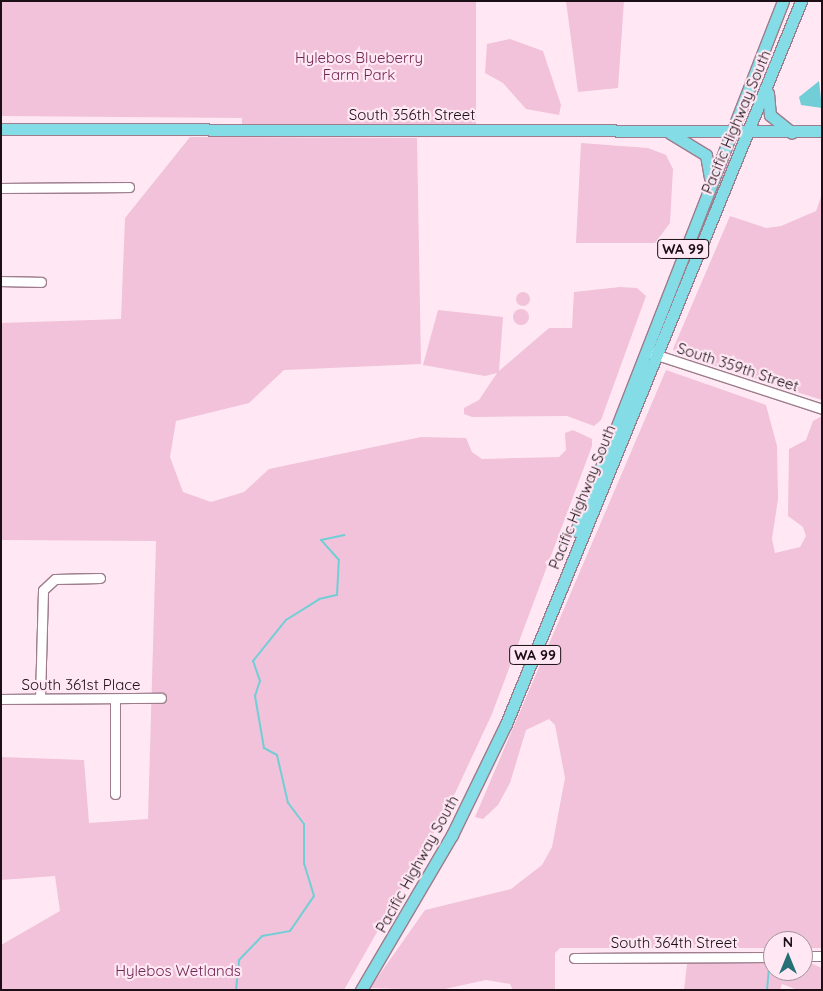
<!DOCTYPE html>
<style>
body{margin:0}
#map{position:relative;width:823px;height:991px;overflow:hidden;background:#ffe8f3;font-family:Quicksand,sans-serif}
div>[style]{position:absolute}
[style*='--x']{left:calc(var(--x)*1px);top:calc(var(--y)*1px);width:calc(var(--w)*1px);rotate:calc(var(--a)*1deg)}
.green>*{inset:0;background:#f1c2d9}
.round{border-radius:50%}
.water>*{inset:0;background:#71ced7}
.stream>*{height:2px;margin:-1px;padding:0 1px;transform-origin:1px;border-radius:1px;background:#71ced7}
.roads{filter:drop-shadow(1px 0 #9d7c8c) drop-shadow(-1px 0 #9d7c8c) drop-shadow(0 1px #9d7c8c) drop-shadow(0 -1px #9d7c8c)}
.minor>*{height:9px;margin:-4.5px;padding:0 4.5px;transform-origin:4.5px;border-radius:4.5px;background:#fff}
.major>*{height:11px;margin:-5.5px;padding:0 5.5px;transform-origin:5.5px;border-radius:5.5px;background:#84dde6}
span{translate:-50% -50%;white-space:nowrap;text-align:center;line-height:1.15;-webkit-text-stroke:4.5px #ffe8f3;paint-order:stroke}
.shield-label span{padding:1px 4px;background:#ffe8f3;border:1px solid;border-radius:4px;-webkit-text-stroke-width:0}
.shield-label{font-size:14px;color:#1b0e15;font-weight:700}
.park-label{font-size:15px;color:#712552}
.street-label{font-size:15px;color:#1b0e15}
.frame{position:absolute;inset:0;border:2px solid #1b0e15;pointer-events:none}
.north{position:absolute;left:763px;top:931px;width:50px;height:50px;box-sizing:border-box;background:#ffe8f3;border:1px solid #a4919a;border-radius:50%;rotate:0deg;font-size:14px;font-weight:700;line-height:20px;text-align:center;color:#1b0e15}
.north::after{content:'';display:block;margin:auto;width:18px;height:22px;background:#256f76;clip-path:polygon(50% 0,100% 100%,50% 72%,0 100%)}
</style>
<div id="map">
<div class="green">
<i style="clip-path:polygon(1px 1px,476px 1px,476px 130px,242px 129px,242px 118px,1px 116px)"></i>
<i style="clip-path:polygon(566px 1px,624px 1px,618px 88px,578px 92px)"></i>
<i style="clip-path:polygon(510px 39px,543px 51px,561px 105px,559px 115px,526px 109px,503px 83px,485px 73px,487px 44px)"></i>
<i style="clip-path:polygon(190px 137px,417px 138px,421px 364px,284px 370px,249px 403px,176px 421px,170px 457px,183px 492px,211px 502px,244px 492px,269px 469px,421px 437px,466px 438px,472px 452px,482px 459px,559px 457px,566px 450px,565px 433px,573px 430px,592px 439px,592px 446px,492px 714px,450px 804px,344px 990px,1px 990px,1px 945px,60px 911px,55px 876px,1px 880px,1px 757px,84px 760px,89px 823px,148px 819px,156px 541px,1px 540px,1px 323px,121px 319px,125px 218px)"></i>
<i style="clip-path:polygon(581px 143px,648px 148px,666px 155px,673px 169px,670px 223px,655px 243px,576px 243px)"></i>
<i style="clip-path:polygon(822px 194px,822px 400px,677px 354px,673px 349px,730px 216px,766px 228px,781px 226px,816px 211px)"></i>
<i style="clip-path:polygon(620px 287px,637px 288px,646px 296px,601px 420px,594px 426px,567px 416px,472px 417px,464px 414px,464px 408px,479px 400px,497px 373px,485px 376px,423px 365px,438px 310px,503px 317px,499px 371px,549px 328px,572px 328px,574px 292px)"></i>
<i class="round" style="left:516px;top:292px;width:14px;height:14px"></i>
<i class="round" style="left:513px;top:309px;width:16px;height:16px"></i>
<i style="clip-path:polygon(666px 370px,766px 405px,777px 446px,778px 499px,772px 539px,775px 553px,800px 547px,806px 536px,803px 527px,788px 516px,789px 449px,806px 440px,813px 421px,822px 416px,822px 948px,803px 948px,803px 941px,773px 941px,773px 948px,560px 948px,555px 953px,555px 990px,513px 990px,510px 984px,486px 980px,440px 990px,370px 988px,425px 910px,511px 889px,542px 865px,552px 847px,565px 778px,555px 725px,549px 719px,526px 730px,510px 783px,498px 805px,483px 819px,475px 817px)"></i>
<i style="clip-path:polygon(773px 959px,773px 971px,803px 971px,803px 960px,822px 968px,822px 990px,798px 990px,782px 984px,780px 990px,684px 990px,687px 964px,695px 960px)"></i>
</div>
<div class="water">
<i style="clip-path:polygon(819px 81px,822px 108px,801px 105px,799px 97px)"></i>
</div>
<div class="stream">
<i style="--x:236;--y:990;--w:30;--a:-84"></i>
<i style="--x:239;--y:960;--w:33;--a:-46"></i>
<i style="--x:262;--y:936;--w:28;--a:-10"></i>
<i style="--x:290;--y:931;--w:42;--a:-55.6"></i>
<i style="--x:314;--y:896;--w:34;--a:-107"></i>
<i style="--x:304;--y:864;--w:40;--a:-90"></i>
<i style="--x:304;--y:824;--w:26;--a:-127"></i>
<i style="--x:288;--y:803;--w:49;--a:-102.9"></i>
<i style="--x:277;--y:755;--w:15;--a:-152"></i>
<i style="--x:264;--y:748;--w:53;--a:-99.8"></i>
<i style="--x:255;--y:696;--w:16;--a:-72"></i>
<i style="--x:260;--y:681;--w:21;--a:-109"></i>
<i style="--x:253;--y:661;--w:53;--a:-51.2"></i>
<i style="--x:286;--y:620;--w:39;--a:-32"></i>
<i style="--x:319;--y:599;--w:18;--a:-13"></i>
<i style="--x:337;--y:595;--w:35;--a:-87"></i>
<i style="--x:339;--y:560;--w:27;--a:-132"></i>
<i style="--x:321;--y:540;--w:24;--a:-12"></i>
<i style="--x:767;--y:990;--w:23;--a:-85"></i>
</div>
<div class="roads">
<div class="minor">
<i style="--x:1;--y:188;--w:128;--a:-0.4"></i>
<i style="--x:1;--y:281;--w:40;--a:1.4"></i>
<i style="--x:651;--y:353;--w:180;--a:18.1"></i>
<i style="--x:40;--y:698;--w:108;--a:-88.4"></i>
<i style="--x:43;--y:590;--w:16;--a:-43"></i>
<i style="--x:55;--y:579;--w:45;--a:-1.3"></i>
<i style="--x:1;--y:699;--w:160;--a:-0.4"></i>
<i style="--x:115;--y:699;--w:95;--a:90"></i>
<i style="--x:803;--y:956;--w:19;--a:0"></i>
<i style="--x:574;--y:958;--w:199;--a:-0.3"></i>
</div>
<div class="major">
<i style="--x:768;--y:93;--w:22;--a:85"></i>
<i style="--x:770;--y:115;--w:28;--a:39"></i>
<i style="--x:1;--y:129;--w:821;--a:0.14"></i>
<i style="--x:670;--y:133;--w:42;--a:31.4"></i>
<i style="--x:706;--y:155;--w:23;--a:80"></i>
<i style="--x:576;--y:531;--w:569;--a:-68.67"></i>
<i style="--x:361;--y:990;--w:180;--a:-59.6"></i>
<i style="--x:452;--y:835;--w:123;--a:-64.1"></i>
<i style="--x:506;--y:724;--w:781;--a:-67.8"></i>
</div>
</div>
<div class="shield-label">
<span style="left:683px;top:249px">WA 99</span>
<span style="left:535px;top:655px">WA 99</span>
</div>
<div class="park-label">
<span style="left:359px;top:66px">Hylebos Blueberry<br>Farm Park</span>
<span style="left:178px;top:971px">Hylebos Wetlands</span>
</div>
<div class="street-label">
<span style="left:412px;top:115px">South 356th Street</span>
<span style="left:736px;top:122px;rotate:-67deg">Pacific Highway South</span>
<span style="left:738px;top:367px;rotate:18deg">South 359th Street</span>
<span style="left:582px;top:497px;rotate:-68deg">Pacific Highway South</span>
<span style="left:81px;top:685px">South 361st Place</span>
<span style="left:417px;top:864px;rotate:-61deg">Pacific Highway South</span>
<span style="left:674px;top:943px">South 364th Street</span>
</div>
<div class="frame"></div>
<div class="north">N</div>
</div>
